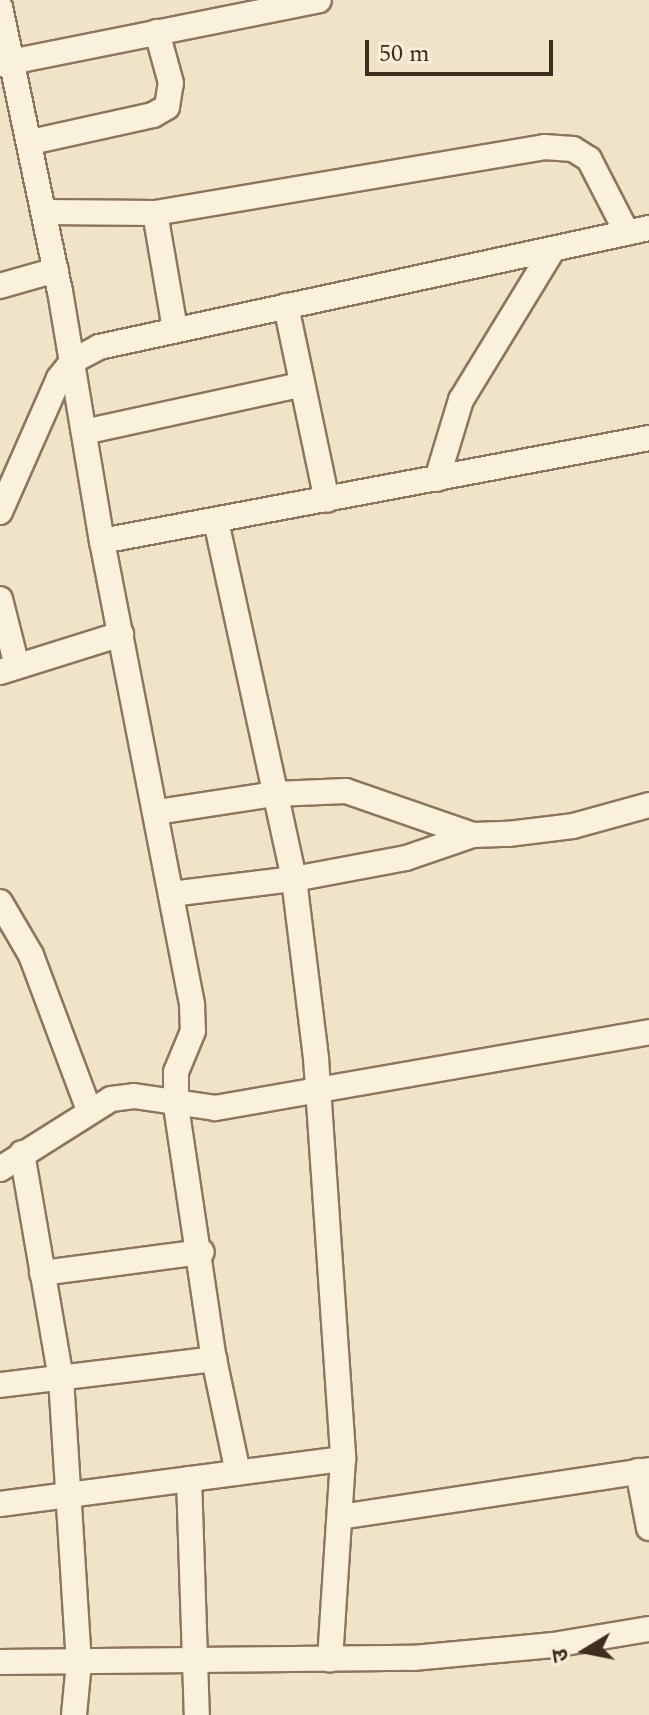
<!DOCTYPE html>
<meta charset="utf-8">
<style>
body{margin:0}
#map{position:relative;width:649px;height:1715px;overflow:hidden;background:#f0e4c8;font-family:Spectral,"Noto Sans Devanagari",serif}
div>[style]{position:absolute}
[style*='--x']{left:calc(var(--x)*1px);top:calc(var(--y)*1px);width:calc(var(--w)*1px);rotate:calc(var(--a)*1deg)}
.roads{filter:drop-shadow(2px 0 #8d765c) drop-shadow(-2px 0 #8d765c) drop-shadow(0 2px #8d765c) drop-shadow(0 -2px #8d765c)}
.street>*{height:24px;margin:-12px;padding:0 12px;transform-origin:12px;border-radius:12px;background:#faf1dc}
span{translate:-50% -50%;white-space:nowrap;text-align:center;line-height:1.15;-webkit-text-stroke:8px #f7eed8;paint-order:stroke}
.north{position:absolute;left:545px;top:1611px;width:80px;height:80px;-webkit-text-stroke:6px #f7eed8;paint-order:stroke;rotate:260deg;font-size:22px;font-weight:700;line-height:32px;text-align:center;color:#3d2e20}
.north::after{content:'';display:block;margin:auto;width:28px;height:36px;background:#3d2e20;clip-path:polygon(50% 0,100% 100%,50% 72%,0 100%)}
.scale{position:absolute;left:365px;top:40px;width:188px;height:36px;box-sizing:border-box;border:4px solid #3d2e20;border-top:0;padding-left:10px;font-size:24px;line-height:28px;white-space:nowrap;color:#3d2e20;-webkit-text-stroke:6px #f7eed8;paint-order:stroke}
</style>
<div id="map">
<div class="roads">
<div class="street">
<i style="--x:0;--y:7;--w:290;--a:78.1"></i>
<i style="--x:60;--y:291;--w:254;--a:80.5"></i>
<i style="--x:102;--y:541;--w:473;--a:79"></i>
<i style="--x:192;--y:1005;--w:26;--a:88"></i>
<i style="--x:193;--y:1031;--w:44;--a:112.5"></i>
<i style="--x:176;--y:1072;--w:34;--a:90"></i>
<i style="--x:176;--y:1106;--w:256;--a:81.5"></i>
<i style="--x:214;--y:1359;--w:116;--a:78.1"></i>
<i style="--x:0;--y:64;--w:325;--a:-11.3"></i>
<i style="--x:31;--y:142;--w:125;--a:-12.5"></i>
<i style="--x:153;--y:115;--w:16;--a:-30"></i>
<i style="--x:167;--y:107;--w:24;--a:-81"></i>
<i style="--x:171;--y:83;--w:53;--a:-105.4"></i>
<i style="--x:45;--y:212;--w:110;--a:0.5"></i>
<i style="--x:155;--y:213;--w:395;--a:-9.6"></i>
<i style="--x:544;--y:147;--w:29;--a:4"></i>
<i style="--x:573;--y:149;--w:19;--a:32"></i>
<i style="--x:589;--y:159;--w:83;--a:62.8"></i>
<i style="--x:155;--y:213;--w:118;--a:80.2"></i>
<i style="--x:0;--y:286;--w:58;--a:-15.9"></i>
<i style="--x:286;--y:306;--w:198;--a:78.1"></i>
<i style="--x:84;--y:432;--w:221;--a:-12.3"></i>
<i style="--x:437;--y:479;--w:83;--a:-73.1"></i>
<i style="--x:461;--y:400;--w:177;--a:-58.6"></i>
<i style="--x:0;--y:512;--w:146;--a:-66.2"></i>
<i style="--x:59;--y:378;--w:22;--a:-51"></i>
<i style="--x:73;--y:361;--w:30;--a:-28"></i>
<i style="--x:99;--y:347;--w:563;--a:-12.21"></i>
<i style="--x:216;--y:521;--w:366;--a:77.7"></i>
<i style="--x:294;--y:879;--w:180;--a:83"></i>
<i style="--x:316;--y:1058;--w:402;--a:86.1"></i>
<i style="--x:343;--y:1459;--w:201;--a:93.7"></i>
<i style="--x:102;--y:541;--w:557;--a:-10.66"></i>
<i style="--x:0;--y:599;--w:69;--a:75.8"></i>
<i style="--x:0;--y:672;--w:127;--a:-17.4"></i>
<i style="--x:157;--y:812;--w:119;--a:-8.7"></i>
<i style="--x:275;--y:794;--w:71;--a:-2.4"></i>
<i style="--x:346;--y:791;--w:134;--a:19.1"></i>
<i style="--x:473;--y:835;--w:35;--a:-2"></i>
<i style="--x:508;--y:834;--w:65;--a:-7"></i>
<i style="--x:573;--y:826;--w:79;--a:-15.4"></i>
<i style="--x:171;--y:894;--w:124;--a:-7"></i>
<i style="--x:294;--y:879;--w:114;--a:-10.6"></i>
<i style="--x:406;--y:858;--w:71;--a:-18.9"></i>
<i style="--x:0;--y:902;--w:61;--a:59.7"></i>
<i style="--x:31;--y:955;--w:165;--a:69.5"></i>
<i style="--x:22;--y:1153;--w:228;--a:80.2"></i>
<i style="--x:61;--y:1378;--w:285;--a:86.4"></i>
<i style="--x:79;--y:1662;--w:53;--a:95.4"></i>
<i style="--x:0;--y:1169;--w:131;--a:-32.2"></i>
<i style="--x:111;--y:1099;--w:23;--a:-7"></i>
<i style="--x:134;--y:1096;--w:82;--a:8.4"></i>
<i style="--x:215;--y:1108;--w:441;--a:-9.9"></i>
<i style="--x:42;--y:1273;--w:161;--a:-7.5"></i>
<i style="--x:0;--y:1385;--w:216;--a:-6.9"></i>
<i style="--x:638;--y:1471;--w:58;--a:79.1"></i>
<i style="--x:189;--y:1479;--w:236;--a:88.1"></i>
<i style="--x:0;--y:1504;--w:346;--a:-7.5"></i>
<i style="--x:340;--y:1517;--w:313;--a:-8.6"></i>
<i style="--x:0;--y:1662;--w:413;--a:-0.6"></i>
<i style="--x:413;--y:1658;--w:141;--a:-5.3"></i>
<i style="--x:553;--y:1645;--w:97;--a:-9.5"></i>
</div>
</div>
<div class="north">उ</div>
<div class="scale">50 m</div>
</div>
